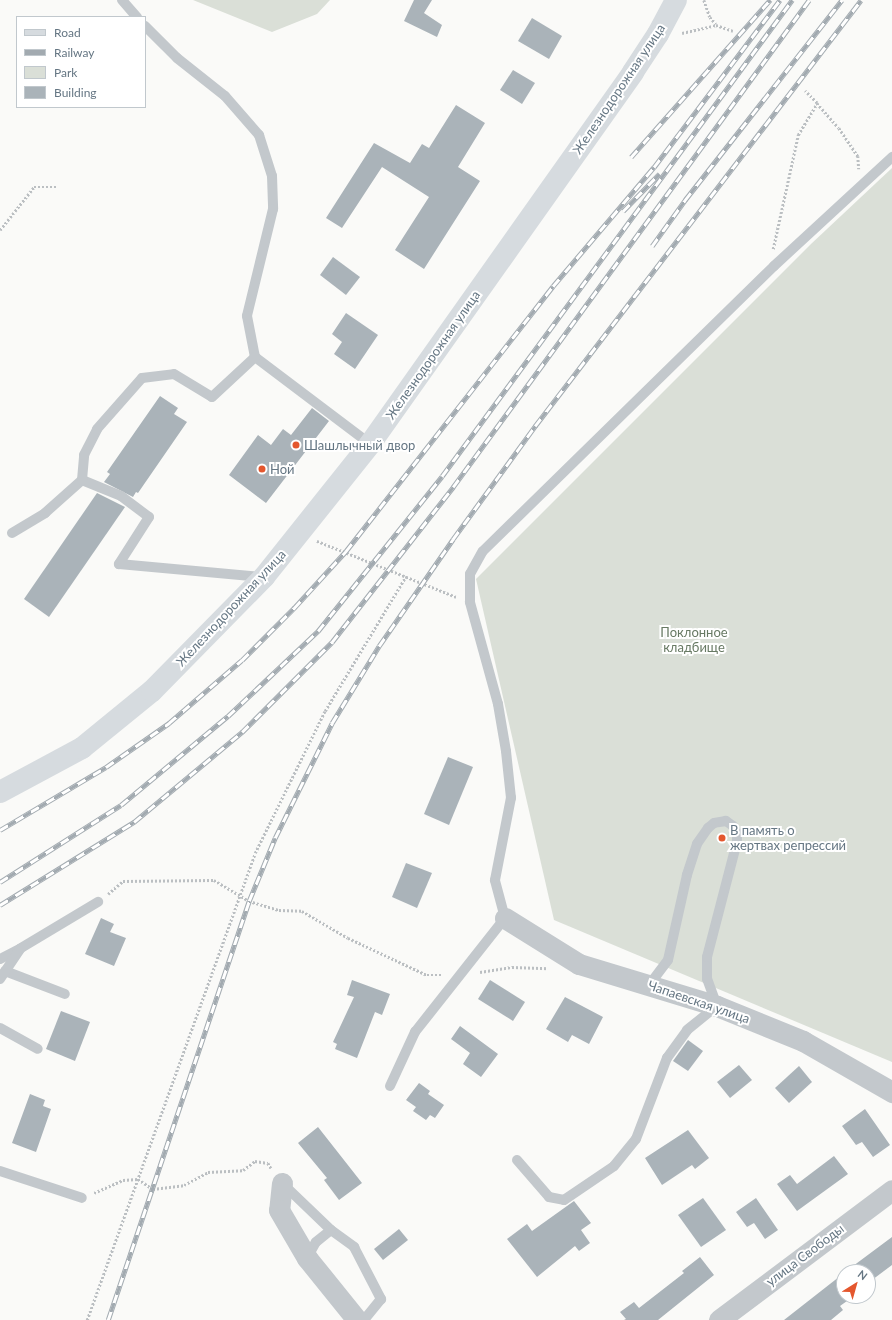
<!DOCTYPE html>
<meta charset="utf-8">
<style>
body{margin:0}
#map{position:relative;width:892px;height:1320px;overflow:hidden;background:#fafaf8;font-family:Lato,sans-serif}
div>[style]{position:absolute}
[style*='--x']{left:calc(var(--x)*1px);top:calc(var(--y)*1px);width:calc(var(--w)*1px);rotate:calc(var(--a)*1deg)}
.green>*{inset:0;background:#dadfd7}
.building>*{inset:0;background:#aab3b9}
.path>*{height:2.5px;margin-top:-1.25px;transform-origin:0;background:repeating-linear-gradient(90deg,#bbbfc2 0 2px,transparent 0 4px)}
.lane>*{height:10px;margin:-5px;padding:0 5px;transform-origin:5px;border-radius:5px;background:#c3c8cc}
.street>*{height:21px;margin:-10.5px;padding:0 10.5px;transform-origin:10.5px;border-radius:10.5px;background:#c3c8cc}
.secondary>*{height:22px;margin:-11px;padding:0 11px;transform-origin:11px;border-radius:11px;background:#d6dbdf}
.rail>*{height:4.5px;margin-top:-2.25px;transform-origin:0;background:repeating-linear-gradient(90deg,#fff 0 9px,#a2aab0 0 18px);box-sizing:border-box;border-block:1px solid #a2aab0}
.dots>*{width:11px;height:11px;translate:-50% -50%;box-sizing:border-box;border:2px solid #fff;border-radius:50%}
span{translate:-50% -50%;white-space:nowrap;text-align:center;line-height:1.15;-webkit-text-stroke:4px #fff;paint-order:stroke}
.street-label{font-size:13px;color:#657683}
.poi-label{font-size:13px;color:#657683}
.left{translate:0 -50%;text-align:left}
.park-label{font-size:13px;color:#687a64}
.legend{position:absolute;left:16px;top:16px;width:130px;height:92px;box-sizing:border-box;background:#fff;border:1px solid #c1c8cd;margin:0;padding:5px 7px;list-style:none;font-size:12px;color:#657683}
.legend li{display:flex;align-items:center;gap:8px;height:20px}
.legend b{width:20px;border:1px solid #c1c8cd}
.north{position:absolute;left:836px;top:1264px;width:40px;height:40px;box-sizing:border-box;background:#fff;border:1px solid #c1c8cd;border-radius:50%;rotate:37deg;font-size:11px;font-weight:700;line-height:16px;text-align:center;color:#657683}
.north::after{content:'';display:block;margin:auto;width:14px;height:18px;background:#e4572e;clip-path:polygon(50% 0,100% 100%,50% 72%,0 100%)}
</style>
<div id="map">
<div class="green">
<i style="clip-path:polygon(193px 0,330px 0,317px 14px,272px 32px)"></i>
<i style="clip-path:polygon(892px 168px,892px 1062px,554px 920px,476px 579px,811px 244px)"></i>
</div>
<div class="building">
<i style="clip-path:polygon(414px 0,432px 0,424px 13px,442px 25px,437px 37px,404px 21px)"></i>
<i style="clip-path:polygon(532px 18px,562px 36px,549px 59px,518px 41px)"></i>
<i style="clip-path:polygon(513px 70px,535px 83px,522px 104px,500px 90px)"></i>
<i style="clip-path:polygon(456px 105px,485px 123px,458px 167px,480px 181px,424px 269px,395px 250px,429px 197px,382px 167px,342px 228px,326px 218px,374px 143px,410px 163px,422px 144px,429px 148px)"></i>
<i style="clip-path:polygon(333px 257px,360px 277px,346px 295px,320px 275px)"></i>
<i style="clip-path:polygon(346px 313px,378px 335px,355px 369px,334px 354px,342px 342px,332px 334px)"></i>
<i style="clip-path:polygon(160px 396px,178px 408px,174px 414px,187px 422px,138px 493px,136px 492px,133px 497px,104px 482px,110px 474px,107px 472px)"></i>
<i style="clip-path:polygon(312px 408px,329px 421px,266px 503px,229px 475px,258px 435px,271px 445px,283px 429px,291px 435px)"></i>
<i style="clip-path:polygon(97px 493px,125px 507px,49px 617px,24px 599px)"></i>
<i style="clip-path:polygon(448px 757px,473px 767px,449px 825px,424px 814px)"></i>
<i style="clip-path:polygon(406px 863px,432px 873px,417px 908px,392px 897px)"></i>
<i style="clip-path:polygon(101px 918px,114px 924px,110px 932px,126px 938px,114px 966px,85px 954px)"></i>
<i style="clip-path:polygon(352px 980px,390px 994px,382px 1015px,375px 1012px,357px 1058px,335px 1049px,337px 1044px,333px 1042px,354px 997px,347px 995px)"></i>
<i style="clip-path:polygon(490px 980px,525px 1002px,513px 1021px,478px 999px)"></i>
<i style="clip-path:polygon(565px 997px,603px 1017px,589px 1044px,572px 1035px,568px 1042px,546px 1029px)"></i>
<i style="clip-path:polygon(61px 1011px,90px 1022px,75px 1061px,46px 1049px)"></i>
<i style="clip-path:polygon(460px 1026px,498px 1054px,481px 1077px,463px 1064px,470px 1053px,451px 1039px)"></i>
<i style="clip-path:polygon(688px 1040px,703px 1051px,688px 1071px,673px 1061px)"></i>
<i style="clip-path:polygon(739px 1065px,752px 1080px,730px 1098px,717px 1082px)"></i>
<i style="clip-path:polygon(799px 1066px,812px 1082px,789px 1103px,775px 1088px)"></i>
<i style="clip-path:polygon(419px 1083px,430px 1091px,428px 1094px,444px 1105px,435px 1118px,430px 1115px,426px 1120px,413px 1111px,416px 1107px,406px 1100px)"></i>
<i style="clip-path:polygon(30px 1094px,45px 1100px,43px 1106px,51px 1109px,36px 1152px,12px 1143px)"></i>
<i style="clip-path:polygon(865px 1109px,890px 1145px,873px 1157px,862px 1142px,856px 1145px,842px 1126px)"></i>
<i style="clip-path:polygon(318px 1127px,362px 1183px,339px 1200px,324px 1180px,327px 1178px,298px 1143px)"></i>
<i style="clip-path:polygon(688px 1130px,709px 1158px,695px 1169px,692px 1165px,662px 1185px,645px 1158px)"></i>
<i style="clip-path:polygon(834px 1156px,848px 1174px,797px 1211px,777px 1184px,790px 1175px,797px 1184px)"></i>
<i style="clip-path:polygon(703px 1198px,726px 1230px,701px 1247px,678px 1215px)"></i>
<i style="clip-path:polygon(756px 1198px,778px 1230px,765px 1239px,754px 1223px,747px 1227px,736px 1212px)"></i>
<i style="clip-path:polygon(574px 1201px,591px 1223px,581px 1230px,590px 1243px,579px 1251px,575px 1246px,537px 1277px,507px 1239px,527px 1224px,532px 1231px)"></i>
<i style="clip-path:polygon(399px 1229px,408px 1240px,383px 1260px,374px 1249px)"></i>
<i style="clip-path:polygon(892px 1237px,892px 1265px,868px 1283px,868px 1272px,845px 1272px)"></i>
<i style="clip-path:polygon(700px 1257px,714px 1275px,658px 1320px,624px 1320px,626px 1319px,620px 1312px,634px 1302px,639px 1308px,684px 1273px,682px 1271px)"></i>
<i style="clip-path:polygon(844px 1273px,844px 1296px,854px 1296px,840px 1306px,843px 1310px,831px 1320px,784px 1320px)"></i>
</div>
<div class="path">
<i style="--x:704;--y:0;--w:18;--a:71"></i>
<i style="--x:710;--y:17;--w:9;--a:49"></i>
<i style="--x:682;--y:33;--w:35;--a:-13"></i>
<i style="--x:716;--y:25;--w:18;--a:19"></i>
<i style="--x:817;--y:103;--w:33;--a:49"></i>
<i style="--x:839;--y:128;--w:34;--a:56"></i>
<i style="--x:858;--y:156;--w:13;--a:86"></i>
<i style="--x:0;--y:230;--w:55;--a:-51.7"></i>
<i style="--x:34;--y:187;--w:24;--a:0"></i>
<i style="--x:773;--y:249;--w:117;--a:-77.6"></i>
<i style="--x:798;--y:135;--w:37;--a:-59"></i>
<i style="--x:817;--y:103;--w:17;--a:-135"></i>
<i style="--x:317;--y:541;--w:150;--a:21.9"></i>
<i style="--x:108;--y:894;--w:20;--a:-41"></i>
<i style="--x:123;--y:881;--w:91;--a:-0.6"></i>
<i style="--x:214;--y:880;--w:41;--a:31"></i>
<i style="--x:249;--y:901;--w:31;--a:17"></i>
<i style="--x:279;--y:910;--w:23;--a:2"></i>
<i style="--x:302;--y:911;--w:53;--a:30.4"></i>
<i style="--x:348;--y:938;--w:87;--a:25.1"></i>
<i style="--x:427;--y:975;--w:16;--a:0"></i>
<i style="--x:480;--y:972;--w:32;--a:-9"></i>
<i style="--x:512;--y:967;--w:36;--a:2"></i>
<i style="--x:94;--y:1193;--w:32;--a:-24"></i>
<i style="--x:123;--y:1180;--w:15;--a:-4"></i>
<i style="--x:138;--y:1179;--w:18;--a:34"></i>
<i style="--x:153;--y:1189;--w:31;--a:-7"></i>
<i style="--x:184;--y:1185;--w:27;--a:-28"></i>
<i style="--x:208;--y:1172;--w:35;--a:-3"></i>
<i style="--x:243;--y:1170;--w:15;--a:-37"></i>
<i style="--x:255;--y:1161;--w:13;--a:9"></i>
<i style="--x:268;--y:1163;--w:6;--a:59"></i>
<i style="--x:87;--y:1320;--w:496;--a:-70.2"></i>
<i style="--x:255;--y:853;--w:158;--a:-63.8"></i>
<i style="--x:325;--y:711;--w:157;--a:-59"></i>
</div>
<div class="lane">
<i style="--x:122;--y:0;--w:23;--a:49"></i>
<i style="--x:145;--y:26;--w:45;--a:45"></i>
<i style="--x:177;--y:58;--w:61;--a:38.4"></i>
<i style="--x:225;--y:96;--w:52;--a:48.9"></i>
<i style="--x:259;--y:135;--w:43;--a:72.4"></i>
<i style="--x:272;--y:176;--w:33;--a:88"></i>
<i style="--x:273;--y:209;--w:110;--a:103.7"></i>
<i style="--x:247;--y:316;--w:42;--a:79"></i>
<i style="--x:255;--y:357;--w:144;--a:37.1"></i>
<i style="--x:82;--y:480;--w:42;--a:22.3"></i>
<i style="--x:121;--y:496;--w:35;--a:37"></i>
<i style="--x:149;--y:517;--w:56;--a:122.6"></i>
<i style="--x:119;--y:564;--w:144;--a:5.2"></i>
<i style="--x:12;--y:533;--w:39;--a:-31"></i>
<i style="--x:45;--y:513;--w:50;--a:-41.7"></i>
<i style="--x:82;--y:480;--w:25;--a:-85"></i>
<i style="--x:84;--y:455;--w:29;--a:-63"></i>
<i style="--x:97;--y:429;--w:68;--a:-48.6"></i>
<i style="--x:142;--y:378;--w:32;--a:-7"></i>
<i style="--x:174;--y:374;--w:44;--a:31.2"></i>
<i style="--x:212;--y:397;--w:59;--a:-42.9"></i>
<i style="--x:0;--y:959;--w:22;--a:-27"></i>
<i style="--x:5;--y:971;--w:64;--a:21"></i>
<i style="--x:0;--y:979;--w:37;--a:-56"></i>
<i style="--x:21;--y:948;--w:90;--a:-30.9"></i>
<i style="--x:0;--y:1028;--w:43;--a:28.9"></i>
<i style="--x:390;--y:1086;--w:60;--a:-65.2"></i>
<i style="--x:415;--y:1032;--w:145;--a:-51.7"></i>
<i style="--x:505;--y:918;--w:39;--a:-105"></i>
<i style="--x:495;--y:880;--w:84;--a:-79"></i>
<i style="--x:511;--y:798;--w:47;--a:-96.1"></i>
<i style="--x:506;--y:751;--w:48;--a:-99.7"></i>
<i style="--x:498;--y:704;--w:106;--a:-105.4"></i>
<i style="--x:470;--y:602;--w:28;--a:-90"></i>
<i style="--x:470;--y:574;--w:26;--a:-61"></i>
<i style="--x:483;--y:551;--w:407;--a:-44.4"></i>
<i style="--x:774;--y:266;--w:161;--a:-42.7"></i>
<i style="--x:517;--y:1160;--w:49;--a:49.1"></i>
<i style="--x:549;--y:1197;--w:15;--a:11"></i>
<i style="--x:564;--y:1200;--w:60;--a:-34.2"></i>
<i style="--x:614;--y:1166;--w:35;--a:-51"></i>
<i style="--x:636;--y:1139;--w:87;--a:-69.1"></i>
<i style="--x:667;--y:1058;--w:34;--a:-54"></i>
<i style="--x:687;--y:1030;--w:38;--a:-39"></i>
<i style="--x:717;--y:1006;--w:29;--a:-110"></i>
<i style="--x:707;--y:979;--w:22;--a:-90"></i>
<i style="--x:707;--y:957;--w:119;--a:-75.4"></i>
<i style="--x:737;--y:842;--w:9;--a:-90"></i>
<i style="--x:737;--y:833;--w:8;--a:-120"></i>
<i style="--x:733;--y:826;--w:9;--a:-144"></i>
<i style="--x:726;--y:821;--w:12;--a:171"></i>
<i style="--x:714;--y:823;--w:8;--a:140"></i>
<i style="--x:708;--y:828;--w:19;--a:125"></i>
<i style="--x:697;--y:844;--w:33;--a:108"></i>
<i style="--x:687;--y:875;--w:87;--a:102.6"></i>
<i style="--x:668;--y:960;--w:31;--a:127"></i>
<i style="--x:0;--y:1171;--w:86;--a:18.2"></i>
<i style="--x:282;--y:1183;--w:68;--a:43.8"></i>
<i style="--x:331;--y:1230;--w:29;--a:36"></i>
<i style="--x:354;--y:1247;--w:59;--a:62.6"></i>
<i style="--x:381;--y:1299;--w:27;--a:129"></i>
<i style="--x:307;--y:1258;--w:18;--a:-61"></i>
<i style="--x:316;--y:1242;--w:19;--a:-39"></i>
</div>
<div class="street">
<i style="--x:505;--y:918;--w:87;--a:31.9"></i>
<i style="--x:579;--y:964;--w:144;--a:16.9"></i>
<i style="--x:717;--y:1006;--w:93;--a:22.1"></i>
<i style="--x:803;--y:1041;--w:103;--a:29.8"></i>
<i style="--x:282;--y:1183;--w:27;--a:96"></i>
<i style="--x:279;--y:1210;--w:56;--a:59.7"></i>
<i style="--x:307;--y:1258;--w:80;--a:51.1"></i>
<i style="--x:719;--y:1320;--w:216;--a:-36.9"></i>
</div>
<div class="secondary">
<i style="--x:0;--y:792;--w:93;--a:-28.2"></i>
<i style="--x:82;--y:748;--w:90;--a:-39.2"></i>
<i style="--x:152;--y:691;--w:160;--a:-45.5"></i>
<i style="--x:264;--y:577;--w:170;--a:-51.4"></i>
<i style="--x:370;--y:444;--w:456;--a:-54.7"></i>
<i style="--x:633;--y:72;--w:45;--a:-56.7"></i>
<i style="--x:658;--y:34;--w:38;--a:-62"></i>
</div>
<div class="rail">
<i style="--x:631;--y:157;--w:210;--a:-48.5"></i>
<i style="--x:623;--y:211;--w:52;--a:-45.8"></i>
<i style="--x:652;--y:246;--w:57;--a:-54.3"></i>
<i style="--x:685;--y:200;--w:254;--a:-51.9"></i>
<i style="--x:0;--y:830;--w:123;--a:-30.7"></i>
<i style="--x:106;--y:767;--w:77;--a:-34.9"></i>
<i style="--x:169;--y:723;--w:96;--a:-40.8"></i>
<i style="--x:242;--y:660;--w:74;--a:-45"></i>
<i style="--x:294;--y:608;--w:77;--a:-47.6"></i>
<i style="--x:346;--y:551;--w:336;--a:-52"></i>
<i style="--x:553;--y:286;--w:156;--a:-49.7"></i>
<i style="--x:654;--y:167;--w:209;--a:-53"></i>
<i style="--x:0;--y:882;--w:143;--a:-32.5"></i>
<i style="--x:121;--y:805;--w:139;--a:-39.8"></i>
<i style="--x:228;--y:716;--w:124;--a:-43.4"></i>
<i style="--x:318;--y:631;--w:198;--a:-51.3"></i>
<i style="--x:442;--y:476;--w:591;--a:-53.67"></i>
<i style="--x:0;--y:905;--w:158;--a:-31.8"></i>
<i style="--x:134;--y:822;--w:141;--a:-39.8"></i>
<i style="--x:242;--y:732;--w:127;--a:-45"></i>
<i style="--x:332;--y:642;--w:197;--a:-52"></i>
<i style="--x:453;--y:487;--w:603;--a:-53.83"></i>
<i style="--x:108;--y:1320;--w:442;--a:-71.4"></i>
<i style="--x:249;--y:901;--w:68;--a:-67.6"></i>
<i style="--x:275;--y:838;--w:128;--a:-63.6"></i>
<i style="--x:332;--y:723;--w:90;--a:-58.6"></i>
<i style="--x:379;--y:646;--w:130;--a:-55.3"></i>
<i style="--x:453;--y:539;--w:140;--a:-54"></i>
<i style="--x:535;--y:426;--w:536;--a:-52.57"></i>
</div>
<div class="dots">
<i style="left:296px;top:445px;background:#e4572e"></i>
<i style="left:262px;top:469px;background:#e4572e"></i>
<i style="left:722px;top:838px;background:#e4572e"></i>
</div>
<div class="street-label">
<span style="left:619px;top:89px;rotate:-56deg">Железнодорожная улица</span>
<span style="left:433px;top:355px;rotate:-55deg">Железнодорожная улица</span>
<span style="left:231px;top:608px;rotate:-47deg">Железнодорожная улица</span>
<span style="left:699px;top:1002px;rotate:19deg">Чапаевская улица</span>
<span style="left:805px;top:1255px;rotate:-37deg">улица Свободы</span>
</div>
<div class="poi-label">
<span class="left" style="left:304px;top:445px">Шашлычный двор</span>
<span class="left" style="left:270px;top:469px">Ной</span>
<span class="left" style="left:730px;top:838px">В память о<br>жертвах репрессий</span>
</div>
<div class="park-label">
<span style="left:694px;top:640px">Поклонное<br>кладбище</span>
</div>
<ul class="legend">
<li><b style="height:5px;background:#d6dbdf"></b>Road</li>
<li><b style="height:5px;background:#a2aab0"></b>Railway</li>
<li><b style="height:11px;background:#dadfd7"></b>Park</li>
<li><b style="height:11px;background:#aab3b9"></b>Building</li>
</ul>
<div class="north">N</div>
</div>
